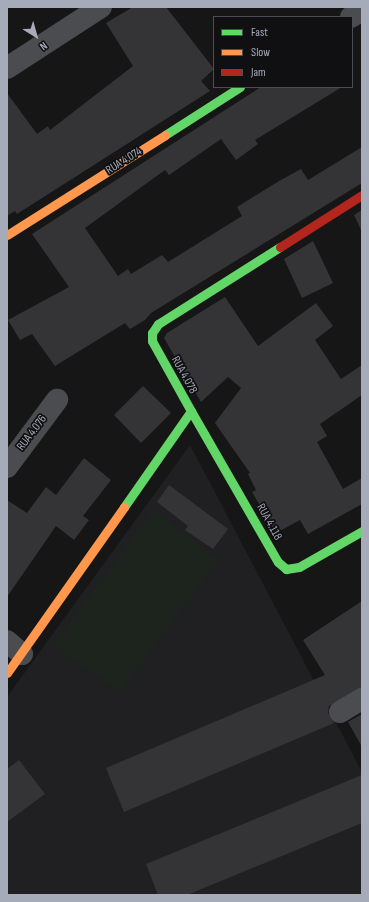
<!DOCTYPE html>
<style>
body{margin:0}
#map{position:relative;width:369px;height:902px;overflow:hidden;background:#161616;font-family:"Sofia Sans Condensed",sans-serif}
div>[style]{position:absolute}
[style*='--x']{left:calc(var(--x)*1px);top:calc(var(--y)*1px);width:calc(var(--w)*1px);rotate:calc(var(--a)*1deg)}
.built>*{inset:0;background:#202022}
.green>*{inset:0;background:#1c241d}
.building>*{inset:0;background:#343436}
.street>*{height:22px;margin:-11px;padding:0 11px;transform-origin:11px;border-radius:11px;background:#4a4c4f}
.fast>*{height:9px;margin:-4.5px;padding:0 4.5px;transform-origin:4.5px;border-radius:4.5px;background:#63d668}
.slow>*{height:9px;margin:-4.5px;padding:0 4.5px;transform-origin:4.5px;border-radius:4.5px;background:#ff974d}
.jam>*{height:9px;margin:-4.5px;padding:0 4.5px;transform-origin:4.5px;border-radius:4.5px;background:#b3261e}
span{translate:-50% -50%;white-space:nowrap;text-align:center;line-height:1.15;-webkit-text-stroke:3.5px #101012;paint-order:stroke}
.street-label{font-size:12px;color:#a6abb9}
.frame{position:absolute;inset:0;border:8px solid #a6abb9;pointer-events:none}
.legend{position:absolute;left:213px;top:16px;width:140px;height:72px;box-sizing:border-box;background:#101012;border:1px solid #4c4e55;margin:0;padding:5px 7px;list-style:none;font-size:12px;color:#a6abb9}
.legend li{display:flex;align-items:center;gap:8px;height:20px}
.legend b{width:20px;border:1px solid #4c4e55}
.north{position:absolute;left:16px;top:16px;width:40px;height:40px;-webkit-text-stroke:3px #101012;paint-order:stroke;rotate:143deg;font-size:11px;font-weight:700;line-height:16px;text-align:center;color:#a6abb9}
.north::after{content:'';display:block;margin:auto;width:14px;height:18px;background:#a6abb9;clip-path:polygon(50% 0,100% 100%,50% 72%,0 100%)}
</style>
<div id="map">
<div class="built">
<i style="clip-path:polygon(190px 445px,362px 772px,362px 895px,7px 895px,7px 697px)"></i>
</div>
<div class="green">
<i style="clip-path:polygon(153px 510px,219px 559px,120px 693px,53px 645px)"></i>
</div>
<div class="building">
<i style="clip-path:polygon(133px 7px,166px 7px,214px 69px,201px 81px,210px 91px,17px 214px,15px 211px,7px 216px,7px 93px,37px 134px,48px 126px,50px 130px,133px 66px,106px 23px)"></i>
<i style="clip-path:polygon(261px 87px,342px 87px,255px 140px,258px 144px,236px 160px,221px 139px,169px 175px,165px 170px,85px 228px,118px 276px,128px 269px,131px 274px,162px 255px,168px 262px,242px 216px,237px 207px,279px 181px,301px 169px,308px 180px,362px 147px,362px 183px,151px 313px,145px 320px,130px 329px,125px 323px,55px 366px,32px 334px,20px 340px,8px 320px,69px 287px,32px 234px)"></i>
<i style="clip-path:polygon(362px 210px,362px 232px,354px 215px)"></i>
<i style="clip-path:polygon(313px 241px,333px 283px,302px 298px,284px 259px)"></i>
<i style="clip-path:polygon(225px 297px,258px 346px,316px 303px,333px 326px,315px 340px,341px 379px,362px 365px,362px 395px,320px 424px,327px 436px,317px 442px,343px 489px,362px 478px,362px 504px,308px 534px,300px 520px,276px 533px,252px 492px,256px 490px,248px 474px,250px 473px,215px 423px,241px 388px,228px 377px,201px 402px,164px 338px,167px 333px)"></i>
<i style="clip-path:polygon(143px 386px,171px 413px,141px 443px,114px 415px)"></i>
<i style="clip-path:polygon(84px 458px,111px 480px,83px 516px,89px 520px,74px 540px,56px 526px,7px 597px,7px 500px,27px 513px,46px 487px,56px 495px)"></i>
<i style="clip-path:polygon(169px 485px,228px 529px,213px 549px,185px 530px,188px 526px,157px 502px)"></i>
<i style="clip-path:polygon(362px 601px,362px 687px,329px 706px,328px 713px,334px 723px,124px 812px,106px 768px,325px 675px,303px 640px)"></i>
<i style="clip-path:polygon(362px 714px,362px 747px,348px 722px)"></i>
<i style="clip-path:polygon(19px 760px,45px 794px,7px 822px,7px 769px)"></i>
<i style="clip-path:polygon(362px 775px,362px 823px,187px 895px,158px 895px,146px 864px)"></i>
</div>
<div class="street">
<i style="--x:351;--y:17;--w:13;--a:-32"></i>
<i style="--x:7;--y:68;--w:112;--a:-33"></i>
<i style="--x:7;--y:467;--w:84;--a:-53.3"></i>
<i style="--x:7;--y:641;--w:20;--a:41"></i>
<i style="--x:340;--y:712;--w:26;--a:-31"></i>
</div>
<div class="fast">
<i style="--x:165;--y:135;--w:89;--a:-32.6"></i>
<i style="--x:191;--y:411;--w:174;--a:60.1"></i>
<i style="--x:278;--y:562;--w:11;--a:41"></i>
<i style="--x:286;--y:569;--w:13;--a:-9"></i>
<i style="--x:299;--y:567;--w:73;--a:-29.7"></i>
<i style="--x:124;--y:507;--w:117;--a:-55.1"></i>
<i style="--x:191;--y:411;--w:80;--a:-119.1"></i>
<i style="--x:152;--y:341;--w:8;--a:-90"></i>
<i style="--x:152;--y:333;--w:11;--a:-56"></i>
<i style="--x:158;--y:324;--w:144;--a:-32.3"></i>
</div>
<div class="slow">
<i style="--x:7;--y:235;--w:187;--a:-32.3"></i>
<i style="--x:7;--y:673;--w:203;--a:-54.8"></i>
</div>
<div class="jam">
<i style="--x:280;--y:247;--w:97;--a:-32.4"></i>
</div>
<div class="street-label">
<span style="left:124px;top:161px;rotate:-32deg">RUA 4.074</span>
<span style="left:184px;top:375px;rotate:61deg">RUA 4.078</span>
<span style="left:32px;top:433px;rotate:-53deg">RUA 4.076</span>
<span style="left:269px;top:522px;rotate:61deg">RUA 4.118</span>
</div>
<div class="frame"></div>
<ul class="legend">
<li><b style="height:5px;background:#63d668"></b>Fast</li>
<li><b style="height:5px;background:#ff974d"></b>Slow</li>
<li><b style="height:5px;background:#b3261e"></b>Jam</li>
</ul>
<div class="north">N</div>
</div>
